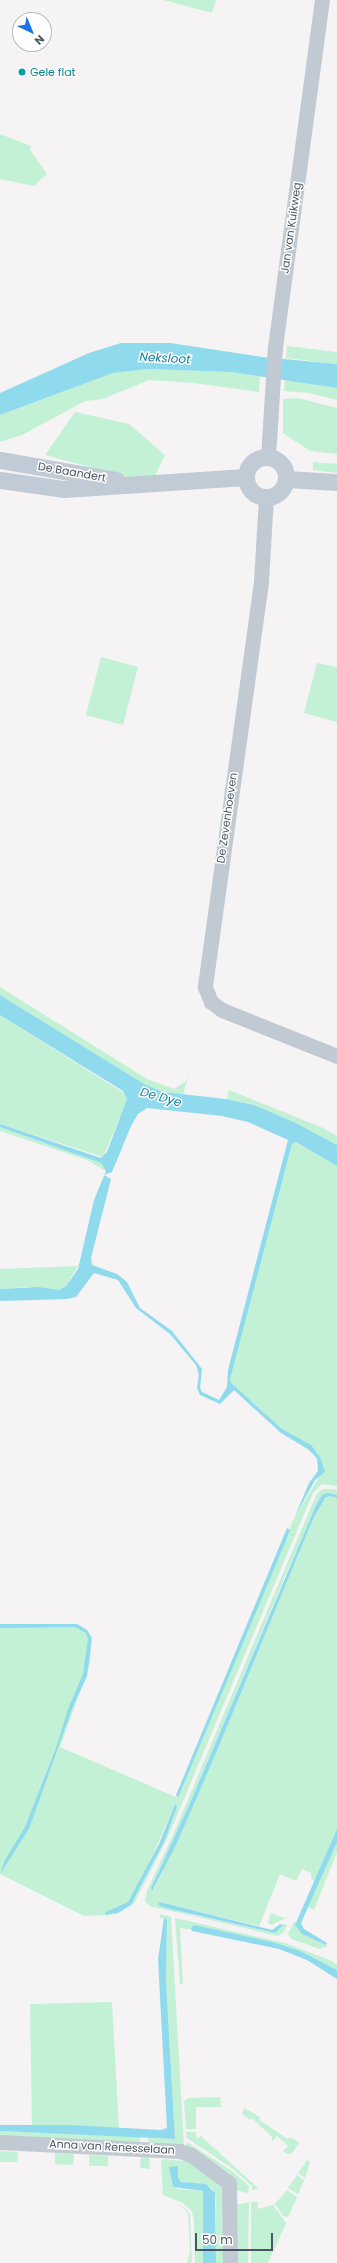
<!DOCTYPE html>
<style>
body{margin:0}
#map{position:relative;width:337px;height:2263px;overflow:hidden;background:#f5f3f3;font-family:Poppins,sans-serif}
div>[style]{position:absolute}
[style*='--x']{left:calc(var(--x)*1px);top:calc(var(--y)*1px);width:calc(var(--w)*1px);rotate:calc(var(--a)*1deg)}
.green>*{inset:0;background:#c3f1d5}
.water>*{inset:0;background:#90daee}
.tertiary>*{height:15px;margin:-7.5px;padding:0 7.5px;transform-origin:7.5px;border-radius:7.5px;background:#c1cad2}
.secondary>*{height:17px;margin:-8.5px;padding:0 8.5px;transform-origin:8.5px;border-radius:8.5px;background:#c1cbd6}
.secondary>.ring{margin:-8.5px;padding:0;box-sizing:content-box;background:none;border:17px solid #c1cbd6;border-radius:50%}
.dots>*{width:11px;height:11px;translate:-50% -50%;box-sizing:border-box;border:2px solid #fff;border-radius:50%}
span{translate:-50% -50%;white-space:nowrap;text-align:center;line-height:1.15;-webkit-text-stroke:3px #fff;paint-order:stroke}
.culture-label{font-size:11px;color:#0d838f}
.left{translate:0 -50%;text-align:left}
.street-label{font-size:11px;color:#4a5661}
.water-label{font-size:12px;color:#0c7c9b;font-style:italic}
.north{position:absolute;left:12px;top:12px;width:40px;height:40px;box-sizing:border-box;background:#fff;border:1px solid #b7bbc0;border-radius:50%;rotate:136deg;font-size:11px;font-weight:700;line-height:16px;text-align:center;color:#4a5661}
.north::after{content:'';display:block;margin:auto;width:14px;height:18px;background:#1a73e8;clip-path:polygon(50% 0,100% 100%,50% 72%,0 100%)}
.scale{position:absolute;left:195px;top:2233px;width:78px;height:18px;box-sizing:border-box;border:2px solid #4a5661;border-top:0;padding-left:5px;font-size:12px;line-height:14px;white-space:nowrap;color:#4a5661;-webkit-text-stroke:3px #fff;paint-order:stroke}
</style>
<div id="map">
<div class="green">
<i style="clip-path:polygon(164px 0,216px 0,212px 13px)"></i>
<i style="clip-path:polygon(0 134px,31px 146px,30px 150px,47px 174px,34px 186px,0 179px)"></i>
<i style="clip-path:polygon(287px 346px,337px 352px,337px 364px,286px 358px)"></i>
<i style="clip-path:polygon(148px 369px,231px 372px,260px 376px,259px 392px,194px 383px,149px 380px,103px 399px,85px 401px,22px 435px,0 442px,0 415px,113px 373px)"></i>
<i style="clip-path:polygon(285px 379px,337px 388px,337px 400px,309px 393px,284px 391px)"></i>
<i style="clip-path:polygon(298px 398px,337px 408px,337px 454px,310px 451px,283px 433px,283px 399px)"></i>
<i style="clip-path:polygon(75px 412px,129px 424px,165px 455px,154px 478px,127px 477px,45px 455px)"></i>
<i style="clip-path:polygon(313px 462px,337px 464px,337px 473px,313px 470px)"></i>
<i style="clip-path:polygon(101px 657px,138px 667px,123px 725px,86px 715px)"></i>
<i style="clip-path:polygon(317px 663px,337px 667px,337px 722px,304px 713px)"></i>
<i style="clip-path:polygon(0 987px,147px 1079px,174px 1089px,185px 1082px,188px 1076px,183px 1095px,159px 1091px,146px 1085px,0 995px)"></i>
<i style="clip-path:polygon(0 1015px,127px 1095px,127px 1101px,103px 1157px,0 1124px)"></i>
<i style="clip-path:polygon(229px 1090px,323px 1128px,337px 1136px,337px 1145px,296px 1123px,254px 1105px,227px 1099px)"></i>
<i style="clip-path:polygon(0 1127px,101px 1163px,106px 1171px,87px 1160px,0 1131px)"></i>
<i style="clip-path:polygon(296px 1142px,337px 1166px,337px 1486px,322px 1484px,313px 1493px,167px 1839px,135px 1902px,127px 1910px,137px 1895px,164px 1842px,175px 1804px,134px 1898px,122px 1910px,109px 1915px,84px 1916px,0 1874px,0 1625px,67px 1624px,85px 1630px,91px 1642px,90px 1664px,60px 1747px,178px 1798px,295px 1516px,321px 1474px,321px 1467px,313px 1453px,295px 1441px,251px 1401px,233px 1389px,230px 1391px,228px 1383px,292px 1144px)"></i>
<i style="clip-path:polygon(78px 1266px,66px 1286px,59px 1290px,26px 1287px,0 1289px,0 1269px)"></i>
<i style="clip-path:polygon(323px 1489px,334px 1489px,337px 1490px,337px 1495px,323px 1494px,289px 1567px,190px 1803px,156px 1877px,154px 1889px,217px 1751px,313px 1519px,322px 1501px,330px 1496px,337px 1498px,337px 1829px,315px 1881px,311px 1879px,311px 1873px,302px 1869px,296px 1881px,280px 1874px,259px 1926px,160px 1902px,160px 1906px,193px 1915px,275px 1933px,283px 1924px,287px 1925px,284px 1932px,278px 1936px,150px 1906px,145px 1901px,147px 1891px,176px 1828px,305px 1521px,317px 1494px)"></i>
<i style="clip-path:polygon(337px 1842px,337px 1852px,314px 1910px,308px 1907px)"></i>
<i style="clip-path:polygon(271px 1913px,284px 1918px,288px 1917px,271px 1925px,268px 1923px)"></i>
<i style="clip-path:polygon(160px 1914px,171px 1917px,184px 2146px,149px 2143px,148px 2140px,148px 2138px,175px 2139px,166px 1981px,167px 1920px,160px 1918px)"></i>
<i style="clip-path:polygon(175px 1918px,285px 1943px,330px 1960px,337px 1965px,337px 1970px,272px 1942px,180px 1928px,183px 1984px,180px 1984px)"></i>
<i style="clip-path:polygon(294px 1922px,297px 1922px,295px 1925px,303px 1934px,328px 1946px,320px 1949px,291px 1939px,288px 1934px)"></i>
<i style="clip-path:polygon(112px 2002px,119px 2128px,46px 2125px,32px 2127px,30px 2004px)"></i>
<i style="clip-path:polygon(220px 2097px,221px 2107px,196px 2107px,196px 2129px,186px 2129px,184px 2101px,188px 2098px)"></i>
<i style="clip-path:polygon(244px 2108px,260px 2117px,259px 2120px,288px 2139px,290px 2137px,299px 2142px,292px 2154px,287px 2154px,283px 2151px,288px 2146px,277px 2136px,272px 2141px,272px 2137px,252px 2118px,250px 2120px,242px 2114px)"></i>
<i style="clip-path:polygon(0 2131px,140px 2137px,140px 2141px,138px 2143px,0 2137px)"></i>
<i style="clip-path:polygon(186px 2132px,196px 2132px,197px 2139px,201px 2136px,259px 2189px,252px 2190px,252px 2186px,233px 2169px,187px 2138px)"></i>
<i style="clip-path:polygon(187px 2142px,232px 2171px,249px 2186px,248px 2193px,236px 2190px,230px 2174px,186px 2147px)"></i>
<i style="clip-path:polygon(0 2151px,18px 2152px,17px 2162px,0 2162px)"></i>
<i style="clip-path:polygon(55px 2153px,74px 2154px,73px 2165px,55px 2164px)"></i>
<i style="clip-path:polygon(89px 2155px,108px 2156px,108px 2166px,89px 2166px)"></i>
<i style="clip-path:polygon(141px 2156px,149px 2157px,150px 2169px,140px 2168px)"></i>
<i style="clip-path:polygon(185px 2158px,223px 2186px,225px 2263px,216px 2263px,216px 2197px,211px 2187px,182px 2182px,178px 2177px,170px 2181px,178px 2189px,203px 2191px,203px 2263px,195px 2263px,194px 2219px,191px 2210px,183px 2203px,163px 2195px,161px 2161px,163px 2159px,183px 2161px)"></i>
<i style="clip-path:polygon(307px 2160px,310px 2162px,305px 2178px,298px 2173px)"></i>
<i style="clip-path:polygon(297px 2175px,304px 2180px,298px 2194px,288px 2188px)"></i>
<i style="clip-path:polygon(287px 2190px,297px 2197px,288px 2217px,283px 2216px,275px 2204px)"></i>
<i style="clip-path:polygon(249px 2202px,248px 2263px,236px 2263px,236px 2205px)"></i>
<i style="clip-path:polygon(251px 2202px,258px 2202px,258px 2209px,273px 2205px,286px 2223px,268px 2263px,251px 2263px)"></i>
<i style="clip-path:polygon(178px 2205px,184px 2207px,190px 2214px,192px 2263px,187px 2263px,190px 2251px,188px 2214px,184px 2208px)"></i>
</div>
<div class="water">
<i style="clip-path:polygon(121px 343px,170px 343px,263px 357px,337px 364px,337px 388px,231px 372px,148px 369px,113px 373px,0 415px,0 393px,89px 353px)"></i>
<i style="clip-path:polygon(evenodd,0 995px,146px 1085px,163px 1092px,226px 1099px,254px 1105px,296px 1123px,337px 1145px,337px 1166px,296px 1142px,292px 1144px,230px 1379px,231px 1383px,282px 1429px,311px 1445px,320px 1457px,325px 1472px,315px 1480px,295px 1516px,309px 1483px,318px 1471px,317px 1458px,308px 1449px,281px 1433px,234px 1390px,220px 1404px,200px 1395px,197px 1388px,199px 1375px,196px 1365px,170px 1334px,136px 1308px,118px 1280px,94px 1273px,76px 1297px,67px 1299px,0 1301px,0 1289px,38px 1287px,59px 1290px,66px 1286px,78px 1269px,94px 1200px,106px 1171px,101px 1163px,0 1127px,0 1124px,101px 1158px,107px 1152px,127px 1099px,123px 1091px,0 1015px,0 995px,147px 1108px,222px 1116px,248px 1122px,288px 1140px,228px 1370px,227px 1387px,219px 1400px,202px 1392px,200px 1388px,202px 1369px,172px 1331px,140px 1308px,127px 1282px,117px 1274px,92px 1265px,91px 1258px,111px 1179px,104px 1175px,112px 1172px,131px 1126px,138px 1114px,147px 1108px)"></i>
<i style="clip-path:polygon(329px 1493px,337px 1495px,337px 1498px,330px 1496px,325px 1498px,313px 1519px,217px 1751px,176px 1845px,152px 1891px,151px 1888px,190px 1803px,317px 1503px,323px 1494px)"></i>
<i style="clip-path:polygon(287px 1528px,290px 1530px,285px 1543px,178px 1798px,176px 1795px)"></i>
<i style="clip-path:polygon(0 1624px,77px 1624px,87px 1630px,92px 1638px,87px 1676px,72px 1709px,29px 1829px,0 1874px,5px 1860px,25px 1827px,56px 1748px,68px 1709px,83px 1674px,88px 1639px,86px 1633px,75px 1627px,0 1628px)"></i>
<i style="clip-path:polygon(175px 1804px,177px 1807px,164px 1842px,131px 1905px,118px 1913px,105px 1915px,106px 1912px,128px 1902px,159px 1844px)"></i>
<i style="clip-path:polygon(337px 1829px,337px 1842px,301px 1923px,304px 1929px,327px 1943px,326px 1945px,302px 1934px,295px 1925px)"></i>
<i style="clip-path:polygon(160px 1902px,272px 1930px,280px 1924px,283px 1925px,275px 1933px,170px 1909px,160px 1906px,158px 1904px)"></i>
<i style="clip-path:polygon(164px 1918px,167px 1920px,166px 1981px,175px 2139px,0 2131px,0 2125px,70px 2125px,161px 2130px,167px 2128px,158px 1959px)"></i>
<i style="clip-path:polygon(194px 1925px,272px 1942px,300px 1951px,337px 1970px,337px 1979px,307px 1960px,279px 1949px,192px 1931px,191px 1928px)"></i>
<i style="clip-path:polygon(178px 2166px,178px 2177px,181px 2182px,206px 2184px,215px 2193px,216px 2263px,203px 2263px,203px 2191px,173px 2187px,169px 2167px)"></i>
</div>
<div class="tertiary">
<i style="--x:268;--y:457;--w:110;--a:-86.4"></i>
<i style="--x:275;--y:347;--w:350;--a:-82.3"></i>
<i style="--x:266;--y:497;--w:85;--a:93.4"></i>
<i style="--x:261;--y:582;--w:409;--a:97.9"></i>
<i style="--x:205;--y:987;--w:16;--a:68"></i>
<i style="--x:211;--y:1002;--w:14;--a:36"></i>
<i style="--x:222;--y:1010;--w:124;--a:21.8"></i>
<i style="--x:0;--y:2142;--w:180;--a:2.9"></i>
<i style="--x:180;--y:2151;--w:12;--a:20"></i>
<i style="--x:191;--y:2155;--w:47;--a:36.4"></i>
<i style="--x:229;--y:2183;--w:80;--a:89.3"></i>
</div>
<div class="secondary">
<i class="ring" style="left:246px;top:457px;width:23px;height:23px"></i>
<i style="--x:0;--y:460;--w:118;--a:9.8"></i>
<i style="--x:286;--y:479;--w:51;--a:3.4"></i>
<i style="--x:0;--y:480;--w:65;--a:8"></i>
<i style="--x:64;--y:489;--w:182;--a:-3.8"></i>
</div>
<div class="dots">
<i style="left:22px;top:72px;background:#0f9aa8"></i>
</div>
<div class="culture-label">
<span class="left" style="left:30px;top:72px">Gele flat</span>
</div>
<div class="street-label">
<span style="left:291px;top:228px;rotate:-82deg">Jan van Kuikweg</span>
<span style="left:72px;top:472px;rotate:10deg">De Baandert</span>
<span style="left:227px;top:818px;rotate:-82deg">De Zevenhoeven</span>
<span style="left:112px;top:2147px;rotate:3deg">Anna van Renesselaan</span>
</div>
<div class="water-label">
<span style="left:165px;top:358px;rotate:3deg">Neksloot</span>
<span style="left:161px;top:1097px;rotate:16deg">De Dye</span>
</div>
<div class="north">N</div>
<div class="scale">50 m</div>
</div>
